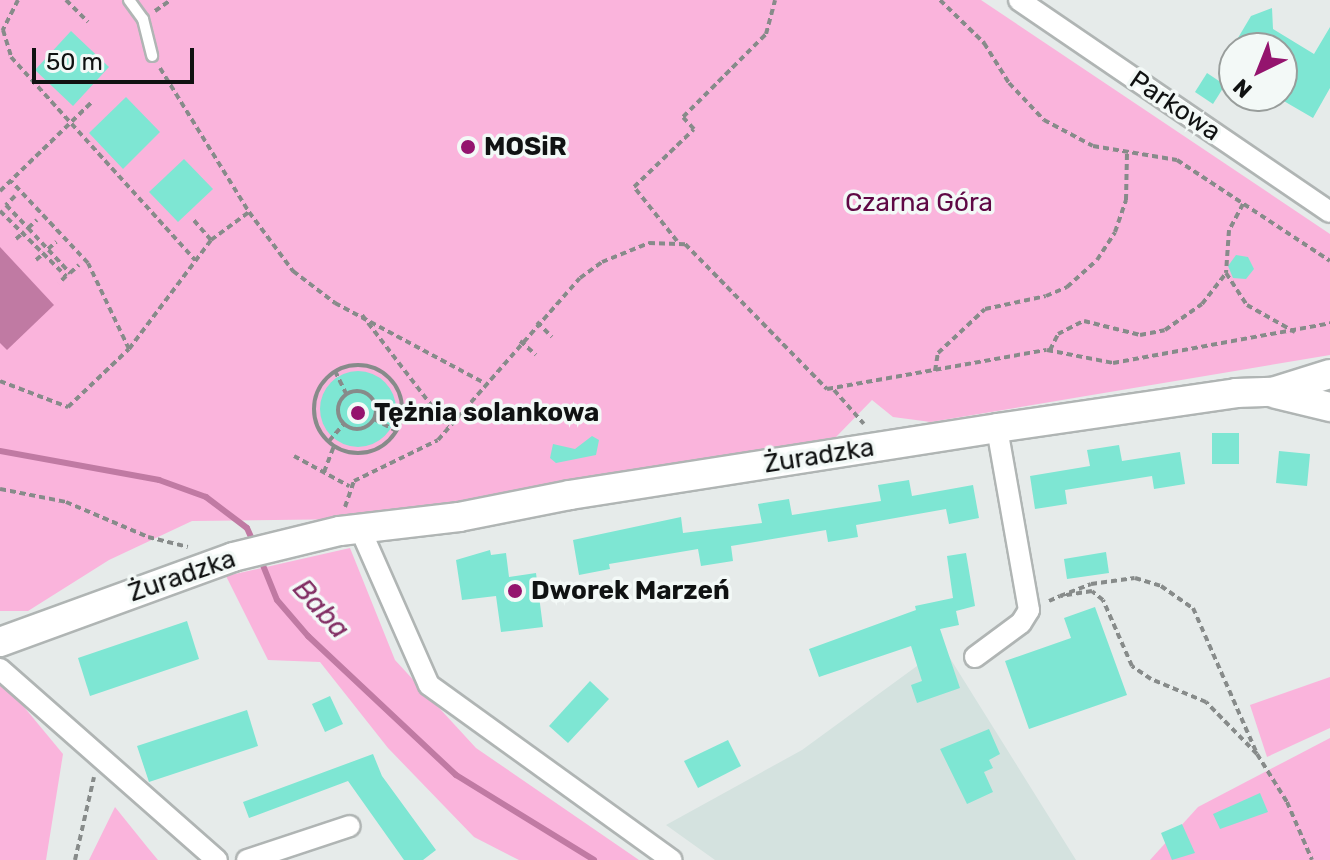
<!DOCTYPE html>
<meta charset="utf-8">
<style>
body{margin:0}
#map{position:relative;width:1330px;height:860px;overflow:hidden;background:#e6ebea;font-family:Rubik,sans-serif}
div>[style]{position:absolute}
[style*='--x']{left:calc(var(--x)*1px);top:calc(var(--y)*1px);width:calc(var(--w)*1px);rotate:calc(var(--a)*1deg)}
.built>*{inset:0;background:#d4e2df}
.green>*{inset:0;background:#fab4dc}
.water>*{inset:0;background:#c07aa3}
.stream>*{height:6px;margin:-3px;padding:0 3px;transform-origin:3px;border-radius:3px;background:#c07aa3}
.building>*{inset:0;background:#7ee6d3}
.round{border-radius:50%}
.path>*{height:4px;margin-top:-2px;transform-origin:0;background:repeating-linear-gradient(90deg,#878b8a 0 6px,transparent 0 10px)}
.path>.ring{margin:-2px;padding:0;box-sizing:content-box;background:none;border:4px solid #878b8a;border-radius:50%}
.roads{filter:drop-shadow(2px 0 #b0b5b4) drop-shadow(-2px 0 #b0b5b4) drop-shadow(0 2px #b0b5b4) drop-shadow(0 -2px #b0b5b4)}
.lane>*{height:10px;margin:-5px;padding:0 5px;transform-origin:5px;border-radius:5px;background:#fff}
.street>*{height:20px;margin:-10px;padding:0 10px;transform-origin:10px;border-radius:10px;background:#fff}
.secondary>*{height:28px;margin:-14px;padding:0 14px;transform-origin:14px;border-radius:14px;background:#fff}
.dots>*{width:22px;height:22px;translate:-50% -50%;box-sizing:border-box;border:4px solid #f3f9f7;border-radius:50%}
span{translate:-50% -50%;white-space:nowrap;text-align:center;line-height:1.15;-webkit-text-stroke:7px #f3f9f7;paint-order:stroke}
.street-label{font-size:26px;color:#101212}
.poi-label{font-size:26px;color:#101212;font-weight:700}
.left{translate:0 -50%;text-align:left}
.park-label{font-size:26px;color:#5f0845}
.water-label{font-size:28px;color:#822e64;font-style:italic}
.north{position:absolute;left:1218px;top:32px;width:80px;height:80px;box-sizing:border-box;background:#f3f9f7;border:2px solid #989d9b;border-radius:50%;rotate:223deg;font-size:22px;font-weight:700;line-height:32px;text-align:center;color:#101212}
.north::after{content:'';display:block;margin:auto;width:28px;height:36px;background:#94146e;clip-path:polygon(50% 0,100% 100%,50% 72%,0 100%)}
.scale{position:absolute;left:32px;top:48px;width:162px;height:36px;box-sizing:border-box;border:4px solid #101212;border-top:0;padding-left:10px;font-size:24px;line-height:28px;white-space:nowrap;color:#101212;-webkit-text-stroke:6px #f3f9f7;paint-order:stroke}
</style>
<div id="map">
<div class="built">
<i style="clip-path:polygon(943px 647px,1076px 860px,715px 860px,666px 825px,802px 750px)"></i>
</div>
<div class="green">
<i style="clip-path:polygon(0 0,981px 0,1330px 234px,1330px 355px,931px 422px,893px 417px,872px 400px,836px 437px,356px 519px,192px 521px,109px 560px,28px 611px,0 611px)"></i>
<i style="clip-path:polygon(350px 548px,395px 660px,476px 748px,639px 860px,519px 860px,474px 837px,388px 748px,320px 662px,268px 660px,226px 576px)"></i>
<i style="clip-path:polygon(1330px 677px,1330px 728px,1267px 757px,1250px 705px)"></i>
<i style="clip-path:polygon(0 678px,63px 754px,46px 860px,0 860px)"></i>
<i style="clip-path:polygon(1330px 738px,1330px 860px,1150px 860px,1198px 807px)"></i>
<i style="clip-path:polygon(115px 807px,148px 848px,158px 860px,89px 860px)"></i>
</div>
<div class="water">
<i style="clip-path:polygon(0 247px,54px 305px,7px 350px,0 343px)"></i>
</div>
<div class="stream">
<i style="--x:0;--y:451;--w:162;--a:10.3"></i>
<i style="--x:159;--y:480;--w:50;--a:19.9"></i>
<i style="--x:206;--y:497;--w:51;--a:37.1"></i>
<i style="--x:247;--y:528;--w:17;--a:66"></i>
<i style="--x:260;--y:558;--w:45;--a:68"></i>
<i style="--x:277;--y:600;--w:48;--a:49.3"></i>
<i style="--x:308;--y:636;--w:203;--a:43.2"></i>
<i style="--x:456;--y:775;--w:162;--a:31.6"></i>
</div>
<div class="building">
<i style="clip-path:polygon(1272px 8px,1273px 29px,1314px 54px,1330px 27px,1330px 88px,1313px 118px,1282px 100px,1282px 48px,1232px 48px,1251px 16px)"></i>
<i style="clip-path:polygon(71px 31px,109px 67px,73px 106px,35px 70px)"></i>
<i style="clip-path:polygon(1207px 73px,1225px 85px,1213px 104px,1195px 92px)"></i>
<i style="clip-path:polygon(126px 97px,160px 132px,123px 169px,89px 133px)"></i>
<i style="clip-path:polygon(184px 159px,213px 189px,178px 222px,149px 192px)"></i>
<i style="clip-path:polygon(1236px 255px,1248px 257px,1254px 269px,1246px 279px,1233px 278px,1228px 266px)"></i>
<i class="round" style="left:320px;top:371px;width:76px;height:76px"></i>
<i style="clip-path:polygon(1212px 433px,1239px 433px,1239px 464px,1212px 464px)"></i>
<i style="clip-path:polygon(592px 436px,599px 440px,596px 455px,556px 463px,550px 458px,553px 444px,575px 449px)"></i>
<i style="clip-path:polygon(1119px 445px,1122px 461px,1180px 452px,1185px 484px,1154px 489px,1152px 476px,1065px 490px,1067px 504px,1035px 509px,1030px 476px,1090px 466px,1087px 450px)"></i>
<i style="clip-path:polygon(1279px 451px,1310px 454px,1307px 486px,1276px 483px)"></i>
<i style="clip-path:polygon(909px 480px,912px 496px,973px 485px,979px 518px,949px 524px,946px 509px,856px 525px,858px 537px,828px 542px,826px 530px,731px 546px,733px 561px,701px 566px,698px 549px,609px 564px,610px 569px,579px 575px,573px 540px,681px 517px,683px 533px,762px 523px,758px 504px,789px 499px,792px 515px,881px 501px,878px 485px)"></i>
<i style="clip-path:polygon(490px 550px,491px 555px,506px 553px,509px 577px,536px 573px,543px 627px,501px 632px,496px 596px,462px 600px,456px 560px)"></i>
<i style="clip-path:polygon(1106px 552px,1109px 573px,1067px 579px,1064px 559px)"></i>
<i style="clip-path:polygon(966px 553px,975px 606px,956px 611px,959px 625px,940px 629px,960px 688px,917px 703px,911px 685px,922px 681px,911px 646px,819px 677px,809px 649px,916px 610px,915px 606px,953px 598px,947px 556px)"></i>
<i style="clip-path:polygon(1095px 607px,1127px 695px,1029px 729px,1005px 661px,1071px 638px,1064px 618px)"></i>
<i style="clip-path:polygon(187px 621px,199px 659px,90px 696px,78px 658px)"></i>
<i style="clip-path:polygon(590px 681px,609px 699px,568px 743px,549px 726px)"></i>
<i style="clip-path:polygon(330px 696px,343px 724px,325px 732px,312px 704px)"></i>
<i style="clip-path:polygon(247px 710px,258px 746px,149px 782px,137px 746px)"></i>
<i style="clip-path:polygon(989px 729px,1000px 754px,989px 760px,993px 768px,984px 772px,993px 792px,967px 804px,940px 749px)"></i>
<i style="clip-path:polygon(728px 740px,741px 766px,698px 788px,684px 761px)"></i>
<i style="clip-path:polygon(373px 754px,382px 776px,436px 850px,423px 860px,404px 860px,348px 781px,249px 818px,243px 802px)"></i>
<i style="clip-path:polygon(1260px 793px,1268px 812px,1220px 829px,1213px 814px)"></i>
<i style="clip-path:polygon(1182px 824px,1195px 853px,1172px 860px,1161px 833px)"></i>
</div>
<div class="path">
<i style="--x:18;--y:0;--w:34;--a:117"></i>
<i style="--x:3;--y:30;--w:28;--a:73"></i>
<i style="--x:11;--y:57;--w:274;--a:47.8"></i>
<i style="--x:66;--y:0;--w:31;--a:45"></i>
<i style="--x:940;--y:0;--w:62;--a:44.3"></i>
<i style="--x:984;--y:43;--w:47;--a:58"></i>
<i style="--x:1009;--y:83;--w:51;--a:46.6"></i>
<i style="--x:1044;--y:120;--w:55;--a:28"></i>
<i style="--x:1093;--y:146;--w:85;--a:9.5"></i>
<i style="--x:1177;--y:160;--w:183;--a:33.4"></i>
<i style="--x:155;--y:11;--w:19;--a:-35"></i>
<i style="--x:160;--y:68;--w:169;--a:58.3"></i>
<i style="--x:249;--y:212;--w:74;--a:53.3"></i>
<i style="--x:293;--y:271;--w:53;--a:37.3"></i>
<i style="--x:335;--y:303;--w:169;--a:28.2"></i>
<i style="--x:0;--y:191;--w:129;--a:-44.1"></i>
<i style="--x:15;--y:196;--w:13;--a:135"></i>
<i style="--x:6;--y:205;--w:32;--a:46"></i>
<i style="--x:28;--y:228;--w:62;--a:47"></i>
<i style="--x:70;--y:273;--w:12;--a:-42"></i>
<i style="--x:1243;--y:204;--w:30;--a:118"></i>
<i style="--x:1229;--y:230;--w:43;--a:94"></i>
<i style="--x:1226;--y:273;--w:38;--a:57"></i>
<i style="--x:1247;--y:305;--w:55;--a:29.4"></i>
<i style="--x:0;--y:211;--w:93;--a:44.6"></i>
<i style="--x:66;--y:276;--w:10;--a:135"></i>
<i style="--x:28;--y:228;--w:12;--a:-42"></i>
<i style="--x:16;--y:239;--w:11;--a:-41"></i>
<i style="--x:211;--y:240;--w:47;--a:-36.4"></i>
<i style="--x:677;--y:241;--w:69;--a:-128.5"></i>
<i style="--x:634;--y:187;--w:83;--a:-44"></i>
<i style="--x:694;--y:129;--w:16;--a:-133"></i>
<i style="--x:683;--y:117;--w:117;--a:-45"></i>
<i style="--x:766;--y:34;--w:35;--a:-75"></i>
<i style="--x:48;--y:249;--w:11;--a:-41"></i>
<i style="--x:36;--y:260;--w:11;--a:-41"></i>
<i style="--x:362;--y:315;--w:141;--a:52.5"></i>
<i style="--x:537;--y:322;--w:21;--a:45"></i>
<i style="--x:520;--y:341;--w:21;--a:41"></i>
<i style="--x:129;--y:349;--w:136;--a:-53"></i>
<i style="--x:211;--y:240;--w:29;--a:-131"></i>
<i style="--x:1050;--y:350;--w:18;--a:-63"></i>
<i style="--x:1058;--y:334;--w:29;--a:-27"></i>
<i style="--x:1084;--y:321;--w:58;--a:14"></i>
<i style="--x:1140;--y:335;--w:25;--a:-11"></i>
<i style="--x:1165;--y:330;--w:45;--a:-35.1"></i>
<i style="--x:1202;--y:304;--w:39;--a:-52"></i>
<i class="ring" style="left:314px;top:365px;width:84px;height:84px"></i>
<i style="--x:335;--y:371;--w:25;--a:64"></i>
<i style="--x:935;--y:371;--w:18;--a:-81"></i>
<i style="--x:938;--y:353;--w:64;--a:-43.1"></i>
<i style="--x:985;--y:309;--w:62;--a:-12"></i>
<i style="--x:1046;--y:296;--w:23;--a:-23"></i>
<i style="--x:1067;--y:287;--w:40;--a:-42"></i>
<i style="--x:1097;--y:260;--w:33;--a:-57"></i>
<i style="--x:1115;--y:232;--w:34;--a:-71"></i>
<i style="--x:1126;--y:200;--w:48;--a:-88.8"></i>
<i style="--x:0;--y:381;--w:73;--a:20.9"></i>
<i style="--x:68;--y:407;--w:84;--a:-43.6"></i>
<i style="--x:129;--y:349;--w:95;--a:-115.5"></i>
<i style="--x:88;--y:263;--w:112;--a:-133.2"></i>
<i style="--x:834;--y:390;--w:45;--a:48.6"></i>
<i class="ring" style="left:338px;top:391px;width:34px;height:34px"></i>
<i style="--x:374;--y:419;--w:26;--a:28"></i>
<i style="--x:329;--y:441;--w:23;--a:-49"></i>
<i style="--x:294;--y:456;--w:63;--a:28.6"></i>
<i style="--x:324;--y:472;--w:28;--a:-69"></i>
<i style="--x:0;--y:489;--w:67;--a:11.1"></i>
<i style="--x:66;--y:502;--w:89;--a:23.1"></i>
<i style="--x:148;--y:537;--w:41;--a:14"></i>
<i style="--x:345;--y:507;--w:28;--a:-71"></i>
<i style="--x:354;--y:481;--w:93;--a:-26"></i>
<i style="--x:438;--y:440;--w:215;--a:-48.8"></i>
<i style="--x:580;--y:278;--w:27;--a:-36"></i>
<i style="--x:602;--y:262;--w:51;--a:-22"></i>
<i style="--x:649;--y:243;--w:36;--a:2"></i>
<i style="--x:685;--y:244;--w:203;--a:45.6"></i>
<i style="--x:827;--y:389;--w:223;--a:-10.1"></i>
<i style="--x:1047;--y:350;--w:67;--a:11.1"></i>
<i style="--x:1113;--y:363;--w:221;--a:-10.4"></i>
<i style="--x:1049;--y:601;--w:12;--a:-24"></i>
<i style="--x:1060;--y:596;--w:33;--a:-21"></i>
<i style="--x:1091;--y:584;--w:44;--a:-7.8"></i>
<i style="--x:1135;--y:578;--w:27;--a:17"></i>
<i style="--x:1161;--y:586;--w:39;--a:35"></i>
<i style="--x:1193;--y:608;--w:159;--a:66.3"></i>
<i style="--x:1257;--y:754;--w:73;--a:-134.4"></i>
<i style="--x:1206;--y:702;--w:60;--a:-157.3"></i>
<i style="--x:1151;--y:679;--w:23;--a:-146"></i>
<i style="--x:1132;--y:666;--w:72;--a:-113.7"></i>
<i style="--x:1103;--y:600;--w:14;--a:-141"></i>
<i style="--x:1092;--y:591;--w:32;--a:171"></i>
<i style="--x:1257;--y:754;--w:57;--a:58"></i>
<i style="--x:1287;--y:802;--w:63;--a:66.7"></i>
<i style="--x:75;--y:860;--w:85;--a:-77.1"></i>
</div>
<div class="roads">
<div class="lane">
<i style="--x:129;--y:0;--w:24;--a:54"></i>
<i style="--x:143;--y:19;--w:38;--a:76"></i>
</div>
<div class="street">
<i style="--x:1019;--y:0;--w:376;--a:34.3"></i>
<i style="--x:368;--y:531;--w:9;--a:108"></i>
<i style="--x:365;--y:540;--w:158;--a:66.2"></i>
<i style="--x:429;--y:685;--w:299;--a:35.8"></i>
<i style="--x:975;--y:657;--w:57;--a:-36.5"></i>
<i style="--x:1021;--y:623;--w:15;--a:-58"></i>
<i style="--x:1029;--y:610;--w:185;--a:-100"></i>
<i style="--x:0;--y:669;--w:289;--a:41.4"></i>
<i style="--x:247;--y:860;--w:108;--a:-18.3"></i>
</div>
<div class="secondary">
<i style="--x:1276;--y:394;--w:56;--a:13.5"></i>
<i style="--x:0;--y:642;--w:248;--a:-20"></i>
<i style="--x:233;--y:557;--w:110;--a:-13.7"></i>
<i style="--x:340;--y:531;--w:120;--a:-6.7"></i>
<i style="--x:459;--y:517;--w:113;--a:-11.2"></i>
<i style="--x:570;--y:495;--w:432;--a:-8.9"></i>
<i style="--x:997;--y:428;--w:242;--a:-8.3"></i>
<i style="--x:1236;--y:393;--w:36;--a:-2"></i>
<i style="--x:1272;--y:392;--w:61;--a:-17.2"></i>
</div>
</div>
<div class="dots">
<i style="left:468px;top:147px;background:#94146e"></i>
<i style="left:358px;top:413px;background:#94146e"></i>
<i style="left:515px;top:591px;background:#94146e"></i>
</div>
<div class="street-label">
<span style="left:1175px;top:106px;rotate:34deg">Parkowa</span>
<span style="left:819px;top:456px;rotate:-9deg">Żuradzka</span>
<span style="left:182px;top:576px;rotate:-19deg">Żuradzka</span>
</div>
<div class="poi-label">
<span class="left" style="left:484px;top:147px">MOSiR</span>
<span class="left" style="left:374px;top:413px">Tężnia solankowa</span>
<span class="left" style="left:531px;top:591px">Dworek Marzeń</span>
</div>
<div class="park-label">
<span style="left:919px;top:203px">Czarna Góra</span>
</div>
<div class="water-label">
<span style="left:321px;top:609px;rotate:48deg">Baba</span>
</div>
<div class="north">N</div>
<div class="scale">50 m</div>
</div>
